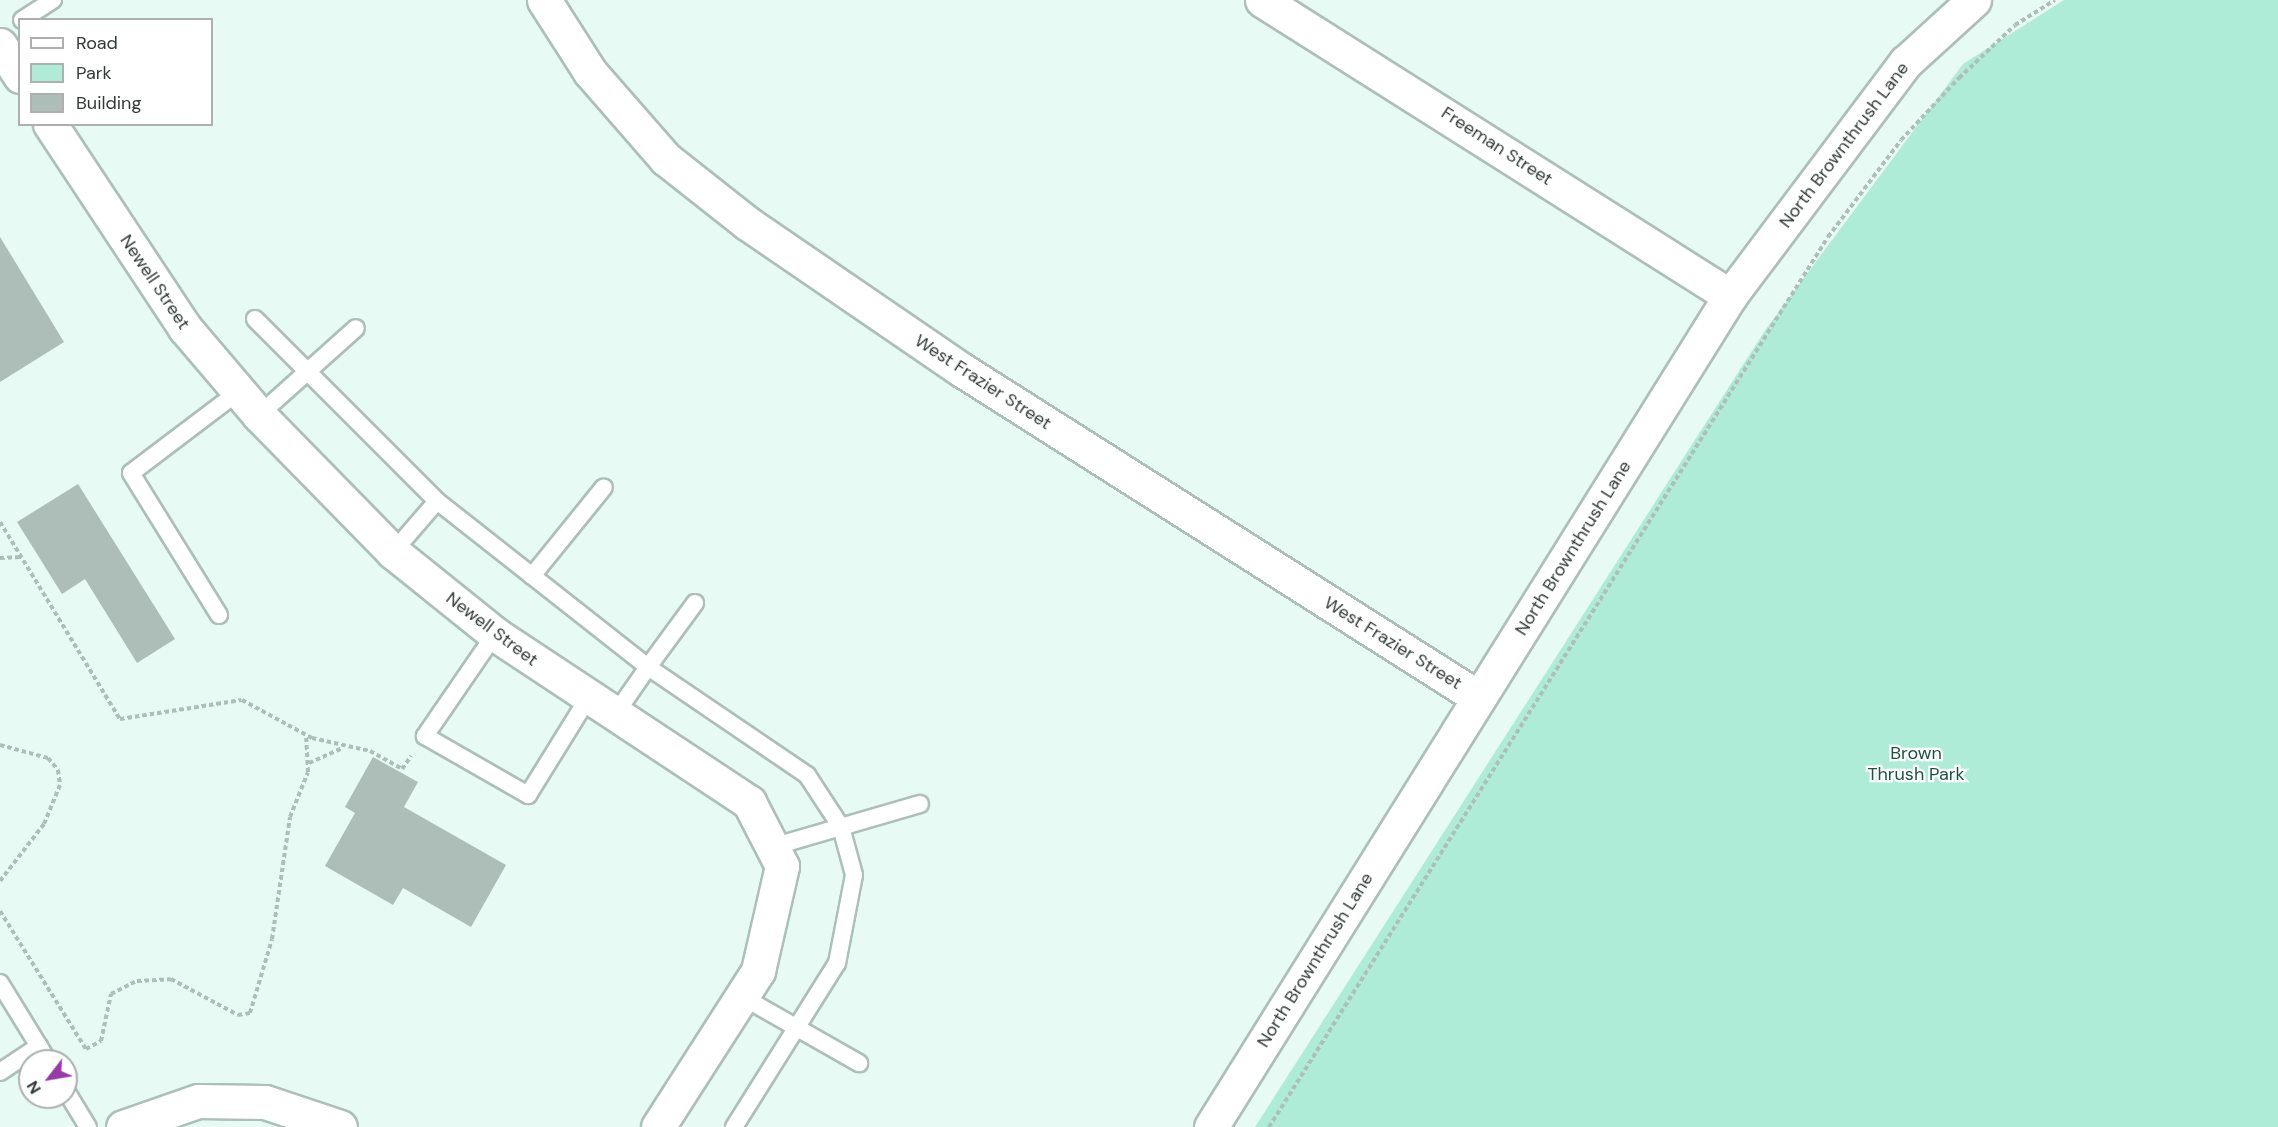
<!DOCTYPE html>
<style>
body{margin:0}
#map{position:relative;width:2278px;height:1127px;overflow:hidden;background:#e7faf3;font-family:"DM Sans",sans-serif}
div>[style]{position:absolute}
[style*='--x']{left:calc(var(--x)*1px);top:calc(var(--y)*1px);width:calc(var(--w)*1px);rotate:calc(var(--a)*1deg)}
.green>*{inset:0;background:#afecd7}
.building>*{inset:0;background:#acbeb7}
.path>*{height:4px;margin-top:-2px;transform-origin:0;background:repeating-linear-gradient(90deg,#aebeb8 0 4.5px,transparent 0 7.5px)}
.roads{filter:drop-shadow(2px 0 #acbfb8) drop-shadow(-2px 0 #acbfb8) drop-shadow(0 2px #acbfb8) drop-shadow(0 -2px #acbfb8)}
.service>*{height:16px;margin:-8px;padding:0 8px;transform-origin:8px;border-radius:8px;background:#fff}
.minor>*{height:33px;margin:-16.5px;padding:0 16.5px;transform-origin:16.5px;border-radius:16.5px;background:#fff}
span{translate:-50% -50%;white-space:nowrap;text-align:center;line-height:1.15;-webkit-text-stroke:4.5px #fff;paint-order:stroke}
.street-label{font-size:18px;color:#323a37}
.park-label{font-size:18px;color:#1f5143}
.legend{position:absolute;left:18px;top:18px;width:195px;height:108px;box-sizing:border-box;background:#fff;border:2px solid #adb0af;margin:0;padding:8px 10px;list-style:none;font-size:18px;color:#323a37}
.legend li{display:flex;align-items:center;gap:12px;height:30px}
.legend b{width:30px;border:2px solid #adb0af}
.north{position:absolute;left:18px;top:1049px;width:60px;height:60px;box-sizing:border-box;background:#fff;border:2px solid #adb0af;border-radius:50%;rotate:239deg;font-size:16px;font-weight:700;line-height:24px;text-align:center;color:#323a37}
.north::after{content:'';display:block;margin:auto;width:21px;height:27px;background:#973ca7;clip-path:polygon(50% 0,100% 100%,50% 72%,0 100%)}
</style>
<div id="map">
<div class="green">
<i style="clip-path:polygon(2064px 0,2278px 0,2278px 1127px,1255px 1127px,1766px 329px,1963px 64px)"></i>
</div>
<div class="building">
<i style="clip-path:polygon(0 237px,64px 342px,0 382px)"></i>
<i style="clip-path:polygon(78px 484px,175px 639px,137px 663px,85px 579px,62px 594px,17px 522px)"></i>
<i style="clip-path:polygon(373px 757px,418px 782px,404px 807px,506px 865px,471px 927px,403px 888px,393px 905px,325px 866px,355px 813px,345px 807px)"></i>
</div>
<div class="path">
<i style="--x:0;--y:522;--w:231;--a:58.7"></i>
<i style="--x:120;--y:719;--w:123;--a:-8.9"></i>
<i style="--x:242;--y:700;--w:80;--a:28.5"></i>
<i style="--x:312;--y:738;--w:59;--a:12.6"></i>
<i style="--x:370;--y:751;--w:37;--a:29"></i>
<i style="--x:402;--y:769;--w:16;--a:-55"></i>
<i style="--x:0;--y:558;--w:21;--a:-3"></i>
<i style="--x:0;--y:745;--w:50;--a:15.2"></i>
<i style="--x:48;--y:758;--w:16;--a:50"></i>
<i style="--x:58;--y:770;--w:15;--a:82"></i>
<i style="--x:60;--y:785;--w:42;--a:112.3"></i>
<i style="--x:44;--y:824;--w:72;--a:127.7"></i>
<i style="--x:309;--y:763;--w:37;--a:-24"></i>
<i style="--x:0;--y:911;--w:163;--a:58.1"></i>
<i style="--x:86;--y:1049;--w:17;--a:-28"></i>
<i style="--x:101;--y:1041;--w:48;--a:-78"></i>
<i style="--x:111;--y:994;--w:29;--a:-27"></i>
<i style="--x:137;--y:981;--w:34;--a:-3"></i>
<i style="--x:171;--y:979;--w:76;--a:28.2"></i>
<i style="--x:238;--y:1015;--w:12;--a:-9"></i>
<i style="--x:250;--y:1013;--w:77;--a:-73.4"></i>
<i style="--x:272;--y:939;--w:123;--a:-81.6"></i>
<i style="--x:290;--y:817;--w:48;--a:-68.2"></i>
<i style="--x:308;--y:772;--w:37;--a:-93"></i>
<i style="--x:1269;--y:1127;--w:1051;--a:-57.87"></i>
<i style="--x:1828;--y:237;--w:121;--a:-53"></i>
<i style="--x:1901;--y:140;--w:85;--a:-46.9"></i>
<i style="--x:1959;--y:78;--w:77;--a:-43.4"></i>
<i style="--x:2015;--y:25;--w:47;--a:-32"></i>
</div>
<div class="roads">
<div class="service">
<i style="--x:22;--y:20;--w:37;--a:-33"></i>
<i style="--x:255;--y:319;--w:257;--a:45"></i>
<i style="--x:437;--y:501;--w:268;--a:38.2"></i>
<i style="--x:648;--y:667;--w:60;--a:124.8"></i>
<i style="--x:259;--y:415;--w:130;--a:-41.9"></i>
<i style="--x:393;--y:552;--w:67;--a:-49.2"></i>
<i style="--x:532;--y:576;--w:114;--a:-51"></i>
<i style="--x:695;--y:603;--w:79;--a:126.3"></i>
<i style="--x:648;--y:667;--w:192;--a:34.2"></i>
<i style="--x:807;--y:775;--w:62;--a:56.8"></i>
<i style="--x:841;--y:827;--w:50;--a:74.8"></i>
<i style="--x:854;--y:875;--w:90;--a:100.9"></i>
<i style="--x:837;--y:963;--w:194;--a:122.1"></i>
<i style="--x:219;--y:615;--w:167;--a:-121.8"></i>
<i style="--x:131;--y:473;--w:134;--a:-37.1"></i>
<i style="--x:495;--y:634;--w:124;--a:124.5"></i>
<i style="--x:425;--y:736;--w:119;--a:29.8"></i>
<i style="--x:528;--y:795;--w:112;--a:-58.2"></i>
<i style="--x:772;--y:847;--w:154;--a:-16.2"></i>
<i style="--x:0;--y:983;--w:92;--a:58.4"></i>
<i style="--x:741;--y:996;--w:136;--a:29.6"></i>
<i style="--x:0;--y:1072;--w:47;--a:-33.7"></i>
<i style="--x:66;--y:1091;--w:42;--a:58.6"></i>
</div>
<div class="minor">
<i style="--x:544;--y:0;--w:85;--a:57.4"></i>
<i style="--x:590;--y:72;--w:116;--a:48.9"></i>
<i style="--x:666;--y:159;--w:103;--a:38.3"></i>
<i style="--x:747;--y:223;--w:260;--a:34.4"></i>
<i style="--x:962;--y:370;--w:612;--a:32.39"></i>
<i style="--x:1262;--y:0;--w:554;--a:32.31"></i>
<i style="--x:0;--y:45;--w:37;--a:57"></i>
<i style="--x:50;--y:124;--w:245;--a:56.5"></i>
<i style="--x:185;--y:328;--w:114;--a:49.6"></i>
<i style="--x:259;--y:415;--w:192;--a:45.6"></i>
<i style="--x:393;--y:552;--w:131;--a:38.8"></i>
<i style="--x:495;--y:634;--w:305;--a:33.5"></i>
<i style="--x:749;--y:802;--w:72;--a:62.7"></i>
<i style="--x:782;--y:866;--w:108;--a:102.9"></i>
<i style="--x:758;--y:971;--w:185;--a:122.7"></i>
<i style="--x:123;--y:1127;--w:79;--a:-19.1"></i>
<i style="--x:198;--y:1101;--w:67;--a:0.9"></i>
<i style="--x:265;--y:1102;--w:79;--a:18.4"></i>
<i style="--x:1211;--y:1127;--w:980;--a:-58.01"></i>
<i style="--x:1730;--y:296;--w:293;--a:-53.1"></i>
<i style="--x:1906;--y:62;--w:92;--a:-42.4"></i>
</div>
</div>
<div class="street-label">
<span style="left:1844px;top:145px;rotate:-53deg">North Brownthrush Lane</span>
<span style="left:1497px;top:146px;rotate:33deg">Freeman Street</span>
<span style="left:155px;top:282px;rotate:56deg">Newell Street</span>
<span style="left:983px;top:382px;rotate:33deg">West Frazier Street</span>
<span style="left:1573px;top:548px;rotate:-58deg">North Brownthrush Lane</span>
<span style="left:492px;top:629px;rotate:37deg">Newell Street</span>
<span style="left:1393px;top:643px;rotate:32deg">West Frazier Street</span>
<span style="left:1315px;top:960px;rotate:-58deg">North Brownthrush Lane</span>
</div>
<div class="park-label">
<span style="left:1916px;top:764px">Brown<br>Thrush Park</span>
</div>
<ul class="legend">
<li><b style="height:8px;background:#fff"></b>Road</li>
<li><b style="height:16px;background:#afecd7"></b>Park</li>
<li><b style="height:16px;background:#acbeb7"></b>Building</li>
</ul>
<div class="north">N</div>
</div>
